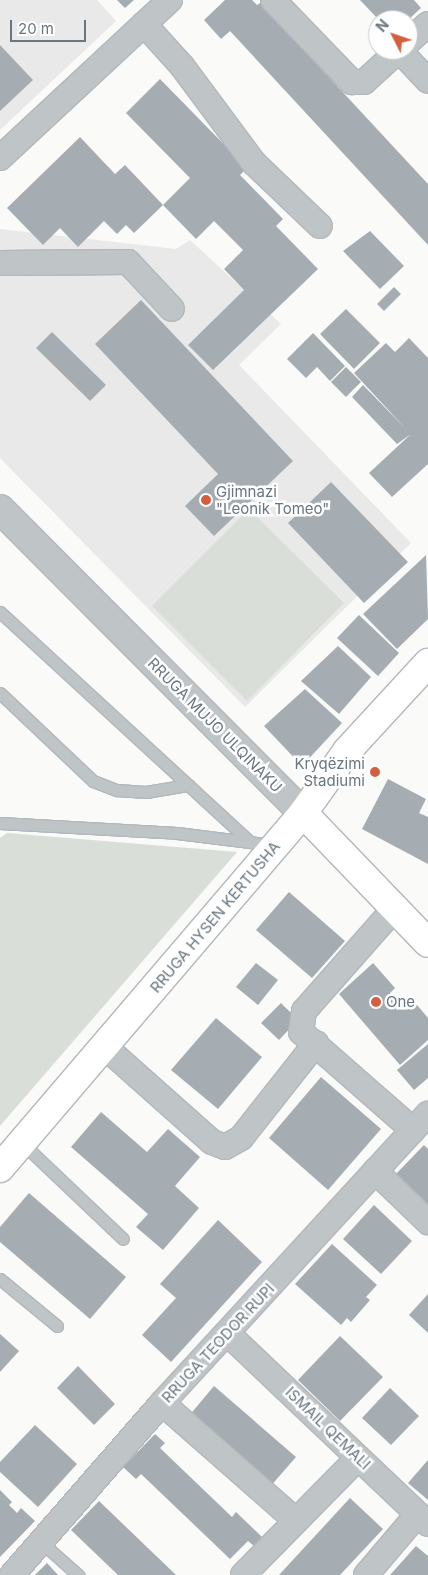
<!DOCTYPE html>
<meta charset="utf-8">
<style>
body{margin:0}
#map{position:relative;width:428px;height:1575px;overflow:hidden;background:#fafaf8;font-family:Inter,sans-serif}
div>[style]{position:absolute}
[style*='--x']{left:calc(var(--x)*1px);top:calc(var(--y)*1px);width:calc(var(--w)*1px);rotate:calc(var(--a)*1deg)}
.built>*{inset:0;background:#e8e9e8}
.green>*{inset:0;background:#daded8}
.building>*{inset:0;background:#a5adb2}
.roads{filter:drop-shadow(1px 0 #b2b8bc) drop-shadow(-1px 0 #b2b8bc) drop-shadow(0 1px #b2b8bc) drop-shadow(0 -1px #b2b8bc)}
.service>*{height:11px;margin:-5.5px;padding:0 5.5px;transform-origin:5.5px;border-radius:5.5px;background:#bfc4c7}
.minor>*{height:24px;margin:-12px;padding:0 12px;transform-origin:12px;border-radius:12px;background:#bfc4c7}
.tertiary>*{height:28px;margin:-14px;padding:0 14px;transform-origin:14px;border-radius:14px;background:#bfc4c7}
.secondary>*{height:28px;margin:-14px;padding:0 14px;transform-origin:14px;border-radius:14px;background:#fff}
.dots>*{width:14px;height:14px;translate:-50% -50%;box-sizing:border-box;border:2px solid #fff;border-radius:50%}
span{translate:-50% -50%;white-space:nowrap;text-align:center;line-height:1.15;-webkit-text-stroke:5px #fff;paint-order:stroke}
.poi-label{font-size:15px;color:#677680}
.left{translate:0 -50%;text-align:left}
.right{translate:-100% -50%;text-align:right}
.street-label{font-size:15px;color:#677680}
.north{position:absolute;left:368px;top:10px;width:50px;height:50px;box-sizing:border-box;background:#fff;border:1px solid #c2c8cc;border-radius:50%;rotate:311deg;font-size:14px;font-weight:700;line-height:20px;text-align:center;color:#677680}
.north::after{content:'';display:block;margin:auto;width:18px;height:22px;background:#d45e3e;clip-path:polygon(50% 0,100% 100%,50% 72%,0 100%)}
.scale{position:absolute;left:10px;top:20px;width:76px;height:22px;box-sizing:border-box;border:2px solid #677680;border-top:0;padding-left:6px;font-size:15px;line-height:18px;white-space:nowrap;color:#677680;-webkit-text-stroke:4px #fff;paint-order:stroke}
</style>
<div id="map">
<div class="built">
<i style="clip-path:polygon(0 0,97px 0,116px 21px,0 130px)"></i>
<i style="clip-path:polygon(0 229px,176px 249px,190px 240px,281px 324px,239px 365px,411px 543px,245px 707px,0 458px)"></i>
</div>
<div class="green">
<i style="clip-path:polygon(249px 509px,344px 603px,247px 701px,152px 606px)"></i>
<i style="clip-path:polygon(7px 833px,237px 852px,0 1126px,0 838px)"></i>
</div>
<div class="building">
<i style="clip-path:polygon(117px 0,134px 0,125px 8px)"></i>
<i style="clip-path:polygon(225px 0,252px 0,257px 5px,260px 3px,428px 184px,428px 245px,230px 31px,221px 39px,204px 20px)"></i>
<i style="clip-path:polygon(360px 0,414px 0,421px 8px,408px 20px,379px 20px)"></i>
<i style="clip-path:polygon(0 45px,33px 80px,0 111px)"></i>
<i style="clip-path:polygon(160px 79px,247px 168px,240px 175px,283px 219px,276px 226px,318px 269px,213px 370px,188px 345px,244px 290px,224px 269px,243px 250px,214px 221px,196px 239px,163px 205px,190px 178px,126px 113px)"></i>
<i style="clip-path:polygon(80px 137px,115px 174px,125px 165px,163px 205px,134px 233px,126px 225px,117px 234px,104px 221px,78px 247px,60px 228px,43px 245px,7px 208px)"></i>
<i style="clip-path:polygon(370px 231px,404px 266px,380px 289px,343px 251px)"></i>
<i style="clip-path:polygon(394px 287px,401px 294px,384px 311px,377px 304px)"></i>
<i style="clip-path:polygon(141px 300px,293px 461px,214px 536px,185px 506px,218px 474px,95px 344px)"></i>
<i style="clip-path:polygon(346px 309px,380px 343px,354px 369px,320px 334px)"></i>
<i style="clip-path:polygon(52px 332px,106px 385px,90px 401px,36px 348px)"></i>
<i style="clip-path:polygon(313px 333px,345px 366px,330px 381px,317px 367px,306px 378px,287px 359px)"></i>
<i style="clip-path:polygon(409px 338px,428px 358px,428px 464px,392px 497px,369px 473px,411px 434px,397px 444px,352px 397px,363px 385px,406px 429px,354px 373px,386px 343px,395px 352px)"></i>
<i style="clip-path:polygon(346px 367px,361px 382px,346px 397px,331px 382px)"></i>
<i style="clip-path:polygon(331px 482px,408px 562px,364px 603px,288px 523px)"></i>
<i style="clip-path:polygon(426px 555px,428px 619px,397px 649px,363px 614px)"></i>
<i style="clip-path:polygon(359px 615px,399px 653px,378px 676px,337px 638px)"></i>
<i style="clip-path:polygon(338px 646px,371px 677px,339px 714px,301px 681px)"></i>
<i style="clip-path:polygon(305px 689px,342px 723px,302px 766px,264px 726px)"></i>
<i style="clip-path:polygon(388px 779px,426px 799px,419px 813px,428px 817px,428px 864px,362px 829px)"></i>
<i style="clip-path:polygon(289px 892px,345px 941px,312px 978px,256px 930px)"></i>
<i style="clip-path:polygon(256px 963px,278px 980px,258px 1005px,236px 987px)"></i>
<i style="clip-path:polygon(373px 963px,395px 988px,390px 993px,402px 1008px,412px 999px,428px 1018px,428px 1040px,400px 1065px,339px 994px)"></i>
<i style="clip-path:polygon(281px 1003px,298px 1020px,279px 1040px,261px 1023px)"></i>
<i style="clip-path:polygon(216px 1018px,262px 1057px,218px 1109px,171px 1070px)"></i>
<i style="clip-path:polygon(428px 1044px,428px 1078px,414px 1090px,397px 1070px)"></i>
<i style="clip-path:polygon(321px 1077px,381px 1129px,328px 1190px,269px 1138px)"></i>
<i style="clip-path:polygon(101px 1112px,147px 1152px,168px 1129px,200px 1157px,175px 1186px,199px 1208px,163px 1250px,136px 1227px,148px 1214px,71px 1147px)"></i>
<i style="clip-path:polygon(424px 1145px,428px 1149px,428px 1209px,394px 1176px)"></i>
<i style="clip-path:polygon(29px 1193px,126px 1277px,90px 1319px,0 1242px,0 1227px)"></i>
<i style="clip-path:polygon(374px 1205px,412px 1241px,381px 1274px,343px 1239px)"></i>
<i style="clip-path:polygon(218px 1220px,262px 1262px,171px 1362px,142px 1335px,176px 1298px,160px 1284px)"></i>
<i style="clip-path:polygon(332px 1244px,377px 1285px,366px 1297px,370px 1300px,351px 1322px,347px 1318px,341px 1325px,295px 1284px)"></i>
<i style="clip-path:polygon(428px 1294px,428px 1333px,409px 1315px)"></i>
<i style="clip-path:polygon(0 1334px,19px 1351px,0 1372px)"></i>
<i style="clip-path:polygon(340px 1336px,383px 1377px,340px 1421px,298px 1380px)"></i>
<i style="clip-path:polygon(78px 1366px,115px 1404px,94px 1425px,57px 1388px)"></i>
<i style="clip-path:polygon(214px 1386px,296px 1457px,269px 1488px,188px 1417px)"></i>
<i style="clip-path:polygon(390px 1388px,419px 1416px,391px 1445px,362px 1418px)"></i>
<i style="clip-path:polygon(35px 1425px,77px 1464px,38px 1507px,0 1472px,0 1462px)"></i>
<i style="clip-path:polygon(155px 1434px,165px 1443px,160px 1448px,232px 1517px,236px 1512px,262px 1537px,254px 1546px,248px 1541px,230px 1559px,141px 1474px,136px 1479px,123px 1467px)"></i>
<i style="clip-path:polygon(428px 1460px,428px 1500px,408px 1483px)"></i>
<i style="clip-path:polygon(0 1490px,12px 1502px,9px 1505px,17px 1513px,21px 1508px,35px 1521px,0 1557px)"></i>
<i style="clip-path:polygon(350px 1498px,383px 1529px,340px 1575px,279px 1575px)"></i>
<i style="clip-path:polygon(99px 1501px,176px 1575px,118px 1575px,71px 1530px)"></i>
<i style="clip-path:polygon(416px 1546px,428px 1556px,428px 1575px,390px 1575px)"></i>
<i style="clip-path:polygon(47px 1563px,58px 1575px,35px 1575px)"></i>
</div>
<div class="roads">
<div class="service">
<i style="--x:0;--y:612;--w:338;--a:42.6"></i>
<i style="--x:0;--y:693;--w:128;--a:43.4"></i>
<i style="--x:93;--y:781;--w:26;--a:21"></i>
<i style="--x:117;--y:790;--w:29;--a:4"></i>
<i style="--x:146;--y:792;--w:43;--a:-9.5"></i>
<i style="--x:0;--y:823;--w:177;--a:3.2"></i>
<i style="--x:177;--y:833;--w:98;--a:7.1"></i>
<i style="--x:22;--y:1143;--w:139;--a:43.5"></i>
<i style="--x:0;--y:1279;--w:74;--a:39.5"></i>
<i style="--x:41;--y:1542;--w:50;--a:41.7"></i>
</div>
<div class="minor">
<i style="--x:273;--y:0;--w:114;--a:46.1"></i>
<i style="--x:352;--y:82;--w:12;--a:0"></i>
<i style="--x:364;--y:82;--w:47;--a:-42.4"></i>
<i style="--x:144;--y:24;--w:57;--a:47.9"></i>
<i style="--x:182;--y:66;--w:121;--a:53.4"></i>
<i style="--x:254;--y:163;--w:91;--a:43.7"></i>
<i style="--x:408;--y:42;--w:27;--a:-42"></i>
<i style="--x:399;--y:50;--w:42;--a:46.9"></i>
<i style="--x:0;--y:158;--w:232;--a:-42.9"></i>
<i style="--x:0;--y:263;--w:128;--a:-0.4"></i>
<i style="--x:128;--y:262;--w:64;--a:46.9"></i>
<i style="--x:394;--y:909;--w:136;--a:131.4"></i>
<i style="--x:304;--y:1011;--w:21;--a:98"></i>
<i style="--x:301;--y:1032;--w:149;--a:41.2"></i>
<i style="--x:105;--y:1047;--w:143;--a:41.6"></i>
<i style="--x:212;--y:1142;--w:14;--a:21"></i>
<i style="--x:225;--y:1147;--w:18;--a:-29"></i>
<i style="--x:241;--y:1138;--w:121;--a:-51.7"></i>
<i style="--x:375;--y:1171;--w:74;--a:43.9"></i>
<i style="--x:227;--y:1333;--w:277;--a:43.5"></i>
<i style="--x:162;--y:1403;--w:177;--a:41.3"></i>
<i style="--x:12;--y:1575;--w:228;--a:-48.9"></i>
<i style="--x:162;--y:1403;--w:393;--a:-47.4"></i>
<i style="--x:243;--y:1575;--w:164;--a:-45.5"></i>
<i style="--x:366;--y:1575;--w:80;--a:-49.6"></i>
</div>
<div class="tertiary">
<i style="--x:0;--y:509;--w:429;--a:45.1"></i>
</div>
<div class="secondary">
<i style="--x:303;--y:813;--w:180;--a:46.1"></i>
<i style="--x:0;--y:1168;--w:467;--a:-49.5"></i>
<i style="--x:303;--y:813;--w:76;--a:-54.6"></i>
<i style="--x:347;--y:751;--w:120;--a:-47.4"></i>
</div>
</div>
<div class="dots">
<i style="left:206px;top:500px;background:#d45e3e"></i>
<i style="left:375px;top:772px;background:#d45e3e"></i>
<i style="left:376px;top:1002px;background:#d45e3e"></i>
</div>
<div class="poi-label">
<span class="left" style="left:216px;top:500px">Gjimnazi<br>"Leonik Tomeo"</span>
<span class="right" style="left:365px;top:772px">Kryqëzimi<br>Stadiumi</span>
<span class="left" style="left:386px;top:1002px">One</span>
</div>
<div class="street-label">
<span style="left:215px;top:725px;rotate:45deg">RRUGA MUJO ULQINAKU</span>
<span style="left:215px;top:917px;rotate:-50deg">RRUGA HYSEN KERTUSHA</span>
<span style="left:218px;top:1343px;rotate:-47deg">RRUGA TEODOR RUPI</span>
<span style="left:328px;top:1428px;rotate:44deg">ISMAIL QEMALI</span>
</div>
<div class="north">N</div>
<div class="scale">20 m</div>
</div>
